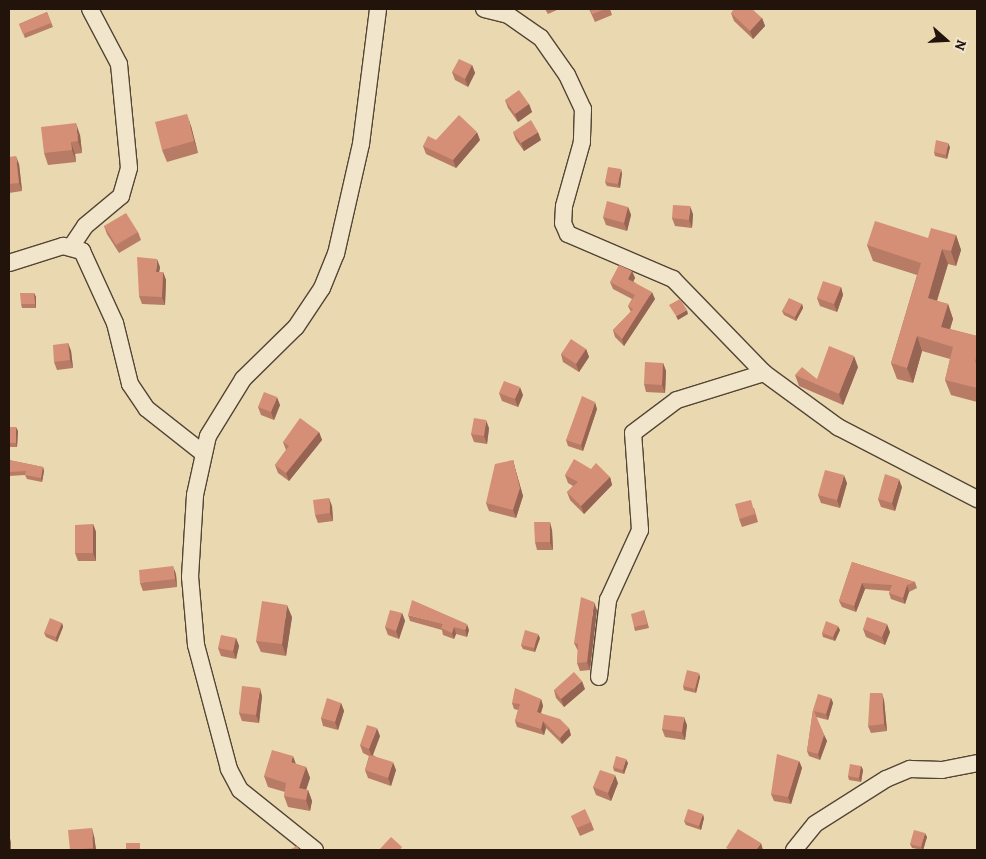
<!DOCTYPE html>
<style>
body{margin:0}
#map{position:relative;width:986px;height:859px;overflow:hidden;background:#e9d8b0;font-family:Alegreya,serif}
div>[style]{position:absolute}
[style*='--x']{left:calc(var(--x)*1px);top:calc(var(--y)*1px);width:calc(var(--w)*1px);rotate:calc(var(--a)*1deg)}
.roads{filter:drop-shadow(1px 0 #544534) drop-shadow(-1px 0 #544534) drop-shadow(0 1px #544534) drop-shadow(0 -1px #544534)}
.street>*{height:16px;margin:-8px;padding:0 8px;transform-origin:8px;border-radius:8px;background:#f1e6cc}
.wall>*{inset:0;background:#b77b66}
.shaded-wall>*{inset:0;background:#956453}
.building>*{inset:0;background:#d58f77}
span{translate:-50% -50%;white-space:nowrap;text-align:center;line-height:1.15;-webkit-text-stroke:5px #f1e6cc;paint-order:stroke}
.frame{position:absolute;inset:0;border:10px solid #22140b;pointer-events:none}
.north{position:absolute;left:921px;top:15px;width:50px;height:50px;-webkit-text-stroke:4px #f1e6cc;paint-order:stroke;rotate:109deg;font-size:14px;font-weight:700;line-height:20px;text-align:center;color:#22140b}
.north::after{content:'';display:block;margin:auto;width:18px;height:22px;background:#22140b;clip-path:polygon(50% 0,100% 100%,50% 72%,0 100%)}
</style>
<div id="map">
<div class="roads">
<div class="street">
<i style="--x:484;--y:9;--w:25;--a:14"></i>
<i style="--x:508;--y:15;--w:40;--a:34.9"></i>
<i style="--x:541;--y:38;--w:45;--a:54.9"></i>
<i style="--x:567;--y:75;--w:38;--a:65"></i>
<i style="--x:583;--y:109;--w:33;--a:92"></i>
<i style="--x:582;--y:142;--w:66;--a:105.7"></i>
<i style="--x:564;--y:206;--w:17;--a:93"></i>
<i style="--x:563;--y:223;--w:12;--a:66"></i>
<i style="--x:568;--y:234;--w:114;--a:23.2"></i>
<i style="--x:673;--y:279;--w:131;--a:45.9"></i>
<i style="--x:764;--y:373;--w:92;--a:36.1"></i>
<i style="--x:838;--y:427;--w:157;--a:27.4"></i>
<i style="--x:71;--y:247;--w:25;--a:-56"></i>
<i style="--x:85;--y:226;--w:47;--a:-39.8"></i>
<i style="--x:121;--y:196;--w:29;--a:-74"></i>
<i style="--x:129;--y:168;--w:104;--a:-95.5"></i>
<i style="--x:119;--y:64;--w:62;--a:-117.8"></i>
<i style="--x:9;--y:263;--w:57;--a:-17.5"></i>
<i style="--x:63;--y:246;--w:20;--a:15"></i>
<i style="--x:82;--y:251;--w:79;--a:65.4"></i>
<i style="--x:115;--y:323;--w:63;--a:76.2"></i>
<i style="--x:130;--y:384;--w:30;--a:56"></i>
<i style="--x:147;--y:409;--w:71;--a:38.2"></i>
<i style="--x:599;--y:677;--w:78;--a:-83.3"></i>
<i style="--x:608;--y:600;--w:77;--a:-65.4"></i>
<i style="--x:640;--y:530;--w:97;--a:-94.1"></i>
<i style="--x:633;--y:433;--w:55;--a:-36.9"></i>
<i style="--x:677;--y:400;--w:91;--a:-17.2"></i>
<i style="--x:315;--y:850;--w:96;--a:-141.3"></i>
<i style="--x:240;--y:790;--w:24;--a:-118"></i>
<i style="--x:229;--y:769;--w:128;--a:-104.9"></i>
<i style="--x:196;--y:645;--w:68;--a:-95"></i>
<i style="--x:190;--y:577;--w:82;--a:-86.5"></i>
<i style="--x:195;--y:495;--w:60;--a:-77.6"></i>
<i style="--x:208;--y:436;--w:67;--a:-58.4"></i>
<i style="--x:243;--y:379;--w:74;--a:-44.5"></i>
<i style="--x:296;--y:327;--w:47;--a:-56.3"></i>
<i style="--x:322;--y:288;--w:37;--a:-68"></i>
<i style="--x:336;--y:254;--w:113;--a:-77.2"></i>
<i style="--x:361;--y:144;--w:136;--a:-82.8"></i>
<i style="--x:794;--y:850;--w:33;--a:-51"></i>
<i style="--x:815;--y:824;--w:84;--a:-32.4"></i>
<i style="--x:886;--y:779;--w:26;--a:-23"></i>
<i style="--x:910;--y:769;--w:32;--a:2"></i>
<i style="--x:942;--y:770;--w:36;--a:-11"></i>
</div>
</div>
<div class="wall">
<i style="clip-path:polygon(545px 9px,559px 9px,548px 14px)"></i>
<i style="clip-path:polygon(589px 9px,610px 9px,612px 15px,595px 22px)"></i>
<i style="clip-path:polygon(47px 12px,53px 27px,25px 38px,19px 24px)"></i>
<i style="clip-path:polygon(731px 13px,762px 18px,765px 26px,753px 39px,734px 21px)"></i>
<i style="clip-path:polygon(472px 65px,475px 73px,468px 87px,455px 80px,452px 72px)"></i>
<i style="clip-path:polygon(505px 100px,529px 104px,532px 112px,518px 122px,508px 108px)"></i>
<i style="clip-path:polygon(191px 126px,198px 153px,167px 162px,162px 150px)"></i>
<i style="clip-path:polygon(513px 132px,541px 140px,524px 151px,516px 140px)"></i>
<i style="clip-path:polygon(80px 135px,82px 153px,75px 154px,76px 162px,48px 165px,44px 153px)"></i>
<i style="clip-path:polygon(436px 140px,480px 140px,456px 168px,426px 154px,423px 146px)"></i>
<i style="clip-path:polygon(950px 147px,947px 159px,935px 156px,934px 152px)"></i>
<i style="clip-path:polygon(9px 157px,19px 164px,22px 191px,9px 193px)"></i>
<i style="clip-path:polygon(622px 173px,620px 188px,607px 186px,605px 182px)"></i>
<i style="clip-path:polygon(628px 207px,631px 215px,627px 231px,606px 225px,603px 217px)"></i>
<i style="clip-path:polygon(693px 214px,692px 228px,675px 226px,672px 218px)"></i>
<i style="clip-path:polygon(104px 226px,138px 232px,141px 240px,119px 253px,107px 234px)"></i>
<i style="clip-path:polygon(956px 235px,961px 250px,956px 266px,948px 264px,937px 301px,948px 304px,953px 319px,950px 329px,977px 336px,977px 402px,951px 395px,945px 380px,950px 359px,922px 351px,913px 383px,897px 379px,891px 363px,917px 275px,873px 261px,867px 245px)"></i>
<i style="clip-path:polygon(160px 267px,159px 272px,163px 272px,166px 280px,165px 305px,142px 304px,139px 296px)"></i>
<i style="clip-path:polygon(632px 271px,635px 278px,633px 281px,655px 299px,624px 346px,615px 337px,613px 330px,631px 312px,628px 306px,632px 299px,613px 289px,610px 282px)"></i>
<i style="clip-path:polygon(841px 287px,843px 295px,837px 312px,820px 306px,817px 298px)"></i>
<i style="clip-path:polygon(34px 293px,36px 297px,36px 308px,22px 308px,21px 304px)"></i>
<i style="clip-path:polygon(802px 304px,803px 308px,796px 321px,784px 315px,782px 311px)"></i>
<i style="clip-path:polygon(68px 343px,71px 351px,73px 368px,57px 370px,54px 362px)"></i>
<i style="clip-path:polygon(586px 349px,589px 357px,579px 372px,563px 362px,561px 354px)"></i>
<i style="clip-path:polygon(663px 363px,666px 371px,665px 393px,646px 392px,644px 384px)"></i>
<i style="clip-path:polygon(858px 367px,843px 405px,799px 386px,795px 375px,817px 379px)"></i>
<i style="clip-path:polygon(499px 393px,523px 395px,518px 407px,502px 401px)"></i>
<i style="clip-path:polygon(280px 405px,274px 420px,261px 415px,258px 407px)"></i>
<i style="clip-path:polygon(597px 409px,583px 451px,568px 446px,566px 440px)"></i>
<i style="clip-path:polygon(9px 427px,18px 431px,17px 447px,9px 447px)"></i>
<i style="clip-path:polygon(489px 428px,487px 444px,474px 442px,471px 434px)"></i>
<i style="clip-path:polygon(319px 432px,322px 440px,289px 481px,278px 473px,275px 465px,286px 450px,283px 442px)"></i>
<i style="clip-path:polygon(9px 460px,43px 467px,44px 471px,42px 482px,27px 479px,25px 475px,9px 476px)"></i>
<i style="clip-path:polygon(513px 460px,515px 468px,523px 496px,516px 518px,489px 511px,486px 503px)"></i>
<i style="clip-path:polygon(591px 469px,610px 477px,612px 485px,584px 514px,570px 500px,567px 492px,573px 486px,568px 483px,565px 475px)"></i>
<i style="clip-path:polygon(847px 483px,840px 508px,821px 503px,818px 495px)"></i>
<i style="clip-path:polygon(902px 487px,895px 511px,881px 507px,878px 499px)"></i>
<i style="clip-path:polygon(332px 506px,333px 521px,318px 523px,315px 515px)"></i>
<i style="clip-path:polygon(754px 508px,758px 522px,742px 527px,739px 519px)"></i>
<i style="clip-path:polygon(93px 524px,96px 532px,96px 561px,78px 561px,75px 553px)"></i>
<i style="clip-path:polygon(552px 530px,553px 550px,537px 550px,535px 542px)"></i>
<i style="clip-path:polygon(852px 562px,915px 582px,917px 588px,909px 592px,905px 604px,891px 599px,889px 593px,890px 591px,865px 589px,856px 612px,842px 607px,839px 601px)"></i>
<i style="clip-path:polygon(176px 574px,177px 587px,143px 591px,140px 583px)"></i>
<i style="clip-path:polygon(597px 610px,590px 670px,580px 671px,577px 663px,578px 651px,574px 643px)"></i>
<i style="clip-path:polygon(644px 610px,649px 628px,635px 631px,634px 627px)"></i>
<i style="clip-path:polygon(402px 613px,405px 621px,399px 639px,388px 635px,385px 627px)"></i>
<i style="clip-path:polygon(408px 615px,469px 630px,467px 637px,456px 634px,454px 639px,443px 635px,442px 630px,410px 621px)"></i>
<i style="clip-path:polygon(292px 617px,286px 656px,261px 652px,256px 641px)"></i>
<i style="clip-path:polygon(62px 623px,63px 627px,57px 642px,46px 637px,44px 633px)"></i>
<i style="clip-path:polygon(863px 629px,890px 632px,885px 645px,866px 637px)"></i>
<i style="clip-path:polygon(840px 630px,835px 641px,823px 637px,822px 633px)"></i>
<i style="clip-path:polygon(236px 638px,239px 646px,236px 659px,221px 656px,218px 648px)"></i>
<i style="clip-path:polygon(540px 638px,535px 652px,523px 649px,521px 645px)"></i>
<i style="clip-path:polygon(700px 677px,696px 693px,684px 690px,683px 686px)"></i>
<i style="clip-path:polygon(585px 689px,564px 707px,556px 698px,554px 690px)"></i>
<i style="clip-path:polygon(262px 696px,259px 723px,242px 721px,239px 713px)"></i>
<i style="clip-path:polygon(831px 698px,833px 703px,828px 720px,816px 717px,827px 741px,820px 760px,809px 756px,807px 751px,813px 710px)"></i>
<i style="clip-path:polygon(541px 699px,543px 706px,541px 713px,571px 735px,562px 744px,546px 728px,544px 735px,517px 727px,515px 721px,518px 710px,514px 709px,512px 703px)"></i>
<i style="clip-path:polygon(884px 700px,887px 731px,871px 733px,868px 726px)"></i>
<i style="clip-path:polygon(341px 703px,344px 711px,338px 730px,323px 726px,321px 718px)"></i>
<i style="clip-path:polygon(687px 725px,685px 740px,665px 737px,662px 729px)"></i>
<i style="clip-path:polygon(380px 736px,373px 755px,396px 770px,391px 786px,368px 778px,365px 770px,369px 756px,363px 753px,360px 745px)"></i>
<i style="clip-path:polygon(799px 761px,802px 768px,791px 804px,774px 801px,771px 794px)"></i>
<i style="clip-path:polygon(628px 763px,624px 774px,614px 771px,613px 767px)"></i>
<i style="clip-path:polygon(295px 764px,306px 767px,310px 778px,306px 790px,308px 790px,312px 801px,310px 811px,288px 807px,284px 796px,285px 792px,268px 787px,264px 776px)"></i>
<i style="clip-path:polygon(861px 766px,863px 770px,861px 782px,849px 780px,848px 776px)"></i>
<i style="clip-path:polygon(618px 783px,611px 801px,596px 795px,593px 787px)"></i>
<i style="clip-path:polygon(571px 816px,591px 822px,594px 830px,580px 836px)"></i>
<i style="clip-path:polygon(704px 818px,701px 830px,686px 825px,684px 821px)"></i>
<i style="clip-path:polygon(94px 836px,96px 850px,70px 850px)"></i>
<i style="clip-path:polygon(927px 837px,923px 850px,912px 848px,910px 844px)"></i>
</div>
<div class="shaded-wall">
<i style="clip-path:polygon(762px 18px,765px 26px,753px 39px,750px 31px)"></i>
<i style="clip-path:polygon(472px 65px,475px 73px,468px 87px,465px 79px)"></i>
<i style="clip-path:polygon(529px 104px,532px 112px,518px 122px,515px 114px)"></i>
<i style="clip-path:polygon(187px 114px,191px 126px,198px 153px,194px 141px)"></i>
<i style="clip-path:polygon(76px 123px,80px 135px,82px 153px,78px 141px)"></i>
<i style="clip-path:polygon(477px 132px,480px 140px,456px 168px,453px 160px)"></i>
<i style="clip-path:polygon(538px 132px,541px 140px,524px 151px,521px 143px)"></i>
<i style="clip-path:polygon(71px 142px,75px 154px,76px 162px,72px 150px)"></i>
<i style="clip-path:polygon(948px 143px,950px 147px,947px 159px,946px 155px)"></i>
<i style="clip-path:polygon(16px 156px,19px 164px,22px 191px,19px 183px)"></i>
<i style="clip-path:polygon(621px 169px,622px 173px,620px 188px,618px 184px)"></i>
<i style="clip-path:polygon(690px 206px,693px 214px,692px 228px,689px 220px)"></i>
<i style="clip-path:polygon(628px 207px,631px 215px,627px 231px,624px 223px)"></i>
<i style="clip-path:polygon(956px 235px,961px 250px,956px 266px,951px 251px)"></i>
<i style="clip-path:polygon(942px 249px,948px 264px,933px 313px,928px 298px)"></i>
<i style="clip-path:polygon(157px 259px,160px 267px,158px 280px,156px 272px)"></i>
<i style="clip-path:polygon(632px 271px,635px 278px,631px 286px,628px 279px)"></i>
<i style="clip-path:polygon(163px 272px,166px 280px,165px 305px,162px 297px)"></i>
<i style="clip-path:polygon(841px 287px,843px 295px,837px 312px,834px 304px)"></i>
<i style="clip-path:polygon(652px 292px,655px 299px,624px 346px,622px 339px)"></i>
<i style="clip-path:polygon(34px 293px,36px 297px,36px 308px,35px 304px)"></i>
<i style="clip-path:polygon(802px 304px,803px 308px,796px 321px,795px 317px)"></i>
<i style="clip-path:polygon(948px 304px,953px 319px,946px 342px,941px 327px)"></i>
<i style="clip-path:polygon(687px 310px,688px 314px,678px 320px,676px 316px)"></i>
<i style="clip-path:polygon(917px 336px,922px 351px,913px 383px,907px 368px)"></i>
<i style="clip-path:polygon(68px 343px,71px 351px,73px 368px,70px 360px)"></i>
<i style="clip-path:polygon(586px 349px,589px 357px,579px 372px,576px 364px)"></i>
<i style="clip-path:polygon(854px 356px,858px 367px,843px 405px,839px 394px)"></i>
<i style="clip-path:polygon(663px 363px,666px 371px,665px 393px,662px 385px)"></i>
<i style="clip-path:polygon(520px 387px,523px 395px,518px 407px,515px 399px)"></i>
<i style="clip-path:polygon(277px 397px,280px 405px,274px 420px,271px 412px)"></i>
<i style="clip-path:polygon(595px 402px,597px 409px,583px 451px,581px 445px)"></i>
<i style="clip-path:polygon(486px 420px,489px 428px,487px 444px,484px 436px)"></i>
<i style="clip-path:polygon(16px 427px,18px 431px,17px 447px,16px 443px)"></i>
<i style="clip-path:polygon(319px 432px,322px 440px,289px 481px,286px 473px)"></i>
<i style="clip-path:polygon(513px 460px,515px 468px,523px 496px,516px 518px,513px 510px)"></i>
<i style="clip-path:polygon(43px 467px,44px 471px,42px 482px,41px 478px)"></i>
<i style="clip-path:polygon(844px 475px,847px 483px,840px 508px,837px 500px)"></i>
<i style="clip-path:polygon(610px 477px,612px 485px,584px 514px,581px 506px)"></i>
<i style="clip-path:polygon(899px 479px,902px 487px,895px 511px,892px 503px)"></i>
<i style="clip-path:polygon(329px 498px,332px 506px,333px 521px,330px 513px)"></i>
<i style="clip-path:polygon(550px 522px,552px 530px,553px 550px,550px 542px)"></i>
<i style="clip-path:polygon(93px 524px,96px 532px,96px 561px,93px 553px)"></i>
<i style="clip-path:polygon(173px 566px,176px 574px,177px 587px,175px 579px)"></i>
<i style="clip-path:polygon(862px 583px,865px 589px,856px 612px,854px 606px)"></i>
<i style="clip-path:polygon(907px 585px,909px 592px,905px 604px,903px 598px)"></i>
<i style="clip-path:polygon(594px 602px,597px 610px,590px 670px,587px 662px)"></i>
<i style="clip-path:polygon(287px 605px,292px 617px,286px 656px,282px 644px)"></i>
<i style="clip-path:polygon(402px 613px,405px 621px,399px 639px,396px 631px)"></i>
<i style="clip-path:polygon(62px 623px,63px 627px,57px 642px,56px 637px)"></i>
<i style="clip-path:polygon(467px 624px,469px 630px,467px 637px,465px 630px)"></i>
<i style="clip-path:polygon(887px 624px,890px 632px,885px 645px,882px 637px)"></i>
<i style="clip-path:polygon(838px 626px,840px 630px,835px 641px,833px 637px)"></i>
<i style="clip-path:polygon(454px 627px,456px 634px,454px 639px,452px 633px)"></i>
<i style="clip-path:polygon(538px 634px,540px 638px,535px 652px,534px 648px)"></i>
<i style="clip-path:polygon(236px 638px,239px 646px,236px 659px,233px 651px)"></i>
<i style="clip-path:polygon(699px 673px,700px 677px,696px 693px,695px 689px)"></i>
<i style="clip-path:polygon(582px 681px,585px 689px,564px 707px,561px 699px)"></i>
<i style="clip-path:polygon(260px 688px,262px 696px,259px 723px,256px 715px)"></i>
<i style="clip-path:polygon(882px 693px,884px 700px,887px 731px,884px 724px)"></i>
<i style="clip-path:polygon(831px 698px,833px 703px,828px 720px,826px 714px)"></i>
<i style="clip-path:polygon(541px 699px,543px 706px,539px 719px,537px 712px)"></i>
<i style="clip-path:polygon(341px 703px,344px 711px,338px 730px,335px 722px)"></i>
<i style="clip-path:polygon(684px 717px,687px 725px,685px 740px,682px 732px)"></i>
<i style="clip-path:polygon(543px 721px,546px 728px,544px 735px,541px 729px)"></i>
<i style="clip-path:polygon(377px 728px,380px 736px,372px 757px,369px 749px)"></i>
<i style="clip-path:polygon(569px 728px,571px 735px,562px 744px,560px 738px)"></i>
<i style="clip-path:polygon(824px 735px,827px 741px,820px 760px,818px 754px)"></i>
<i style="clip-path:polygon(293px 756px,297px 767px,291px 762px)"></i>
<i style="clip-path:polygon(626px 759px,628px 763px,624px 774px,623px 770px)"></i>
<i style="clip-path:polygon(799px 761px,802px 768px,791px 804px,788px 797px)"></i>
<i style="clip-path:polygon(393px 762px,396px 770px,391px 786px,388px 778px)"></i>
<i style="clip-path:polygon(861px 766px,863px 770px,861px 782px,859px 778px)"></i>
<i style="clip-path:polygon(306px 767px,310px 778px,303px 799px,299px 788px)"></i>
<i style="clip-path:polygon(615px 775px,618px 783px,611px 801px,608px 793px)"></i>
<i style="clip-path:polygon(308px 790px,312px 801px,310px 811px,306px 800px)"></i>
<i style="clip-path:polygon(703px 814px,704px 818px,701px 830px,699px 826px)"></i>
<i style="clip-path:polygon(92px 828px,94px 836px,96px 850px,94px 850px,93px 848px)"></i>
<i style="clip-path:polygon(925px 833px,927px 837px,923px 850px,921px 847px)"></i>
<i style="clip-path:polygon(9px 835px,11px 842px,11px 850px,9px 850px)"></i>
<i style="clip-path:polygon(761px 843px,763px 850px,756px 850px)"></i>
</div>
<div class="building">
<i style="clip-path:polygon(590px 9px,606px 9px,592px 14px)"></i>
<i style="clip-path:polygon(734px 9px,752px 9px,762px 18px,750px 31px,731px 13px)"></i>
<i style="clip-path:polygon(47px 12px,51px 23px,23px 34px,19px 24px)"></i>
<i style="clip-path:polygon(459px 59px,472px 65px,465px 79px,452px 72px)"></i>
<i style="clip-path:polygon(519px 90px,529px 104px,515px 114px,505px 100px)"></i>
<i style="clip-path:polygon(187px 114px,194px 141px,162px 150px,155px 122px)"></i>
<i style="clip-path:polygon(459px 115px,477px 132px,453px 160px,423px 146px,428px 136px,436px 140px)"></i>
<i style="clip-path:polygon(531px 120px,538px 132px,521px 143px,513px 132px)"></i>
<i style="clip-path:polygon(76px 123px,78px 141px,71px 142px,72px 150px,44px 153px,41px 127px)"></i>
<i style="clip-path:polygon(936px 140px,948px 143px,946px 155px,934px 152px)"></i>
<i style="clip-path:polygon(16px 156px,19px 183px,9px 184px,9px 157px)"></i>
<i style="clip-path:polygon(608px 167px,621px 169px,618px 184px,605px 182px)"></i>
<i style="clip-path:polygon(607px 201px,628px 207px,624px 223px,603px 217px)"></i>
<i style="clip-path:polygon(673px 205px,690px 206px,689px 220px,672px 218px)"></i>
<i style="clip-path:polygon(126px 213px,138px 232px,116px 245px,104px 226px)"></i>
<i style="clip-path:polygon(875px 221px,928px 238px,931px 228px,956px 235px,951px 251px,942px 249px,928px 298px,948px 304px,941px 327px,977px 336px,977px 354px,975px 362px,977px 363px,977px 388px,945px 380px,953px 347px,917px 336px,907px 368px,891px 363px,921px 263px,867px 245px)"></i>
<i style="clip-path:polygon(137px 257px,157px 259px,156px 272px,163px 272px,162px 297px,139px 296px)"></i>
<i style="clip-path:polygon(619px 265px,632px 271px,628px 279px,652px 292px,622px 339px,613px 330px,633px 309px,628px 306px,635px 295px,610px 282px)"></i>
<i style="clip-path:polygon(823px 281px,841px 287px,834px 304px,817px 298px)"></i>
<i style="clip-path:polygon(20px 293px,34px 293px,35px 304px,21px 304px)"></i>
<i style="clip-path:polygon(789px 298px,802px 304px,795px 317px,782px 311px)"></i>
<i style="clip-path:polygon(680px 299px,687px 310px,676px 316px,669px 305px)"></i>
<i style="clip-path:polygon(571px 339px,586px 349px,576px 364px,561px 354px)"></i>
<i style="clip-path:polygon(68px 343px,70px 360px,54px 362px,53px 345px)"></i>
<i style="clip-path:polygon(829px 346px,854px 356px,839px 394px,795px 375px,802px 367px,817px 379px)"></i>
<i style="clip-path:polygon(645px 362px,663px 363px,662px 385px,644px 384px)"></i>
<i style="clip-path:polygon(504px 381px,520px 387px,515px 399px,499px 393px)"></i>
<i style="clip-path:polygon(264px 392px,277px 397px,271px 412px,258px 407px)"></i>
<i style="clip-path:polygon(582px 396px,595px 402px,581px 445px,566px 440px)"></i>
<i style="clip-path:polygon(300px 418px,319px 432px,286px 473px,275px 465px,289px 446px,283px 442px)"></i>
<i style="clip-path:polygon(474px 418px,486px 420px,484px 436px,471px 434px)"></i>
<i style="clip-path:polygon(9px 427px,16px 427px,16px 443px,9px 443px)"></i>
<i style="clip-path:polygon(574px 459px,591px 469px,596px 463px,610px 477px,581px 506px,567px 492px,578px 482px,565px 475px)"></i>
<i style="clip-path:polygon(9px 460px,43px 467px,41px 478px,25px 475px,26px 471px,9px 472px)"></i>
<i style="clip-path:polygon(513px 460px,520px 488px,513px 510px,486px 503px,495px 464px)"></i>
<i style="clip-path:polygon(825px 470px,844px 475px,837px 500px,818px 495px)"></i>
<i style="clip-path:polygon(885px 474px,899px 479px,892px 503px,878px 499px)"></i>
<i style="clip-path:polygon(329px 498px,330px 513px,315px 515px,313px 500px)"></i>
<i style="clip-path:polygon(751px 500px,755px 514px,739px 519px,735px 504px)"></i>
<i style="clip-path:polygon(534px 522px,550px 522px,550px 542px,535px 542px)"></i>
<i style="clip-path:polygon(93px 524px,93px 553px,75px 553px,75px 525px)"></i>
<i style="clip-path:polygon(852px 562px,915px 582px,907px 585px,903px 598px,889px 593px,892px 585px,862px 583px,854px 606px,839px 601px)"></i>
<i style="clip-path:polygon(173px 566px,175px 579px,140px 583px,139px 570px)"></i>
<i style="clip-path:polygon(581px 597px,594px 602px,587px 662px,577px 663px,578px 644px,574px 643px)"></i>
<i style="clip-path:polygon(412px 600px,467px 624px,465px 630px,454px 627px,452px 633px,441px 628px,443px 624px,408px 615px)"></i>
<i style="clip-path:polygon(262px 601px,287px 605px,282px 644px,256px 641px)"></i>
<i style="clip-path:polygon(390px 610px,402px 613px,396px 631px,385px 627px)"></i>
<i style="clip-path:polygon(644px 610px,647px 624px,634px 627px,631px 614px)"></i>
<i style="clip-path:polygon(867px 617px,887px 624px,882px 637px,863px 629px)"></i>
<i style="clip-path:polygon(50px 618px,62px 623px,56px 637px,44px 633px)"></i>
<i style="clip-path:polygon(826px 621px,838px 626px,833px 637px,822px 633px)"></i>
<i style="clip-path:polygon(525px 630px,538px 634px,534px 648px,521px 645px)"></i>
<i style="clip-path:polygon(221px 635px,236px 638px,233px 651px,218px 648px)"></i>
<i style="clip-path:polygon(687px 670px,699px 673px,695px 689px,683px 686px)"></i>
<i style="clip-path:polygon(574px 672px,582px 681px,561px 699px,554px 690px)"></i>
<i style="clip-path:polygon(242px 686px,260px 688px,256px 715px,239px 713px)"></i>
<i style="clip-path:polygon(515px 688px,541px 699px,537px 712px,560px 719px,569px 728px,560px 738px,543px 721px,541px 729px,515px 721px,520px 704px,512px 703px)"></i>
<i style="clip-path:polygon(870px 693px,882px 693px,884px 724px,868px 726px)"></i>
<i style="clip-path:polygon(818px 694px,831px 698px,826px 714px,814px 711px,824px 735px,818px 754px,807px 751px,813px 710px)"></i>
<i style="clip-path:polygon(327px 698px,341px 703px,335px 722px,321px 718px)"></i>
<i style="clip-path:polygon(664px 715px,684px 717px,682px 732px,662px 729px)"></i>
<i style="clip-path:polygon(367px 725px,377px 728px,369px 749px,360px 745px)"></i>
<i style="clip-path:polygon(272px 750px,293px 756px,291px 762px,306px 767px,299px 788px,308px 790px,306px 800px,284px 796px,286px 783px,264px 776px)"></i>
<i style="clip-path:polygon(777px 754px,799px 761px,788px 797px,771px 794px)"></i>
<i style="clip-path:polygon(370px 755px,393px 762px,388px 778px,365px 770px)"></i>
<i style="clip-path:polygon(616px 756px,626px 759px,623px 770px,613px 767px)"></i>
<i style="clip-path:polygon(850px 764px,861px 766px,859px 778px,848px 776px)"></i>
<i style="clip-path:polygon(600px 770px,615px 775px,608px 793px,593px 787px)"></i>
<i style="clip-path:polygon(585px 809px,591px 822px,577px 828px,571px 816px)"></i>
<i style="clip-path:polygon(688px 809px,703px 814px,699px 826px,684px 821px)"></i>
<i style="clip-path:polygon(92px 828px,93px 848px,70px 850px,68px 830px)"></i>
<i style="clip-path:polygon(738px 829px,761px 843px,756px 850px,730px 850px,726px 848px)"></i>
<i style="clip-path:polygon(914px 830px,925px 833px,921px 847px,910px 844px)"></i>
<i style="clip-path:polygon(391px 837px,402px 847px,400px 850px,379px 850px)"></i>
<i style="clip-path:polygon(126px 843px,140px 843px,140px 850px,126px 850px)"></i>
<i style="clip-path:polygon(297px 846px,300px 850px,289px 850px)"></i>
</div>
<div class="frame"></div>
<div class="north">N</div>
</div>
